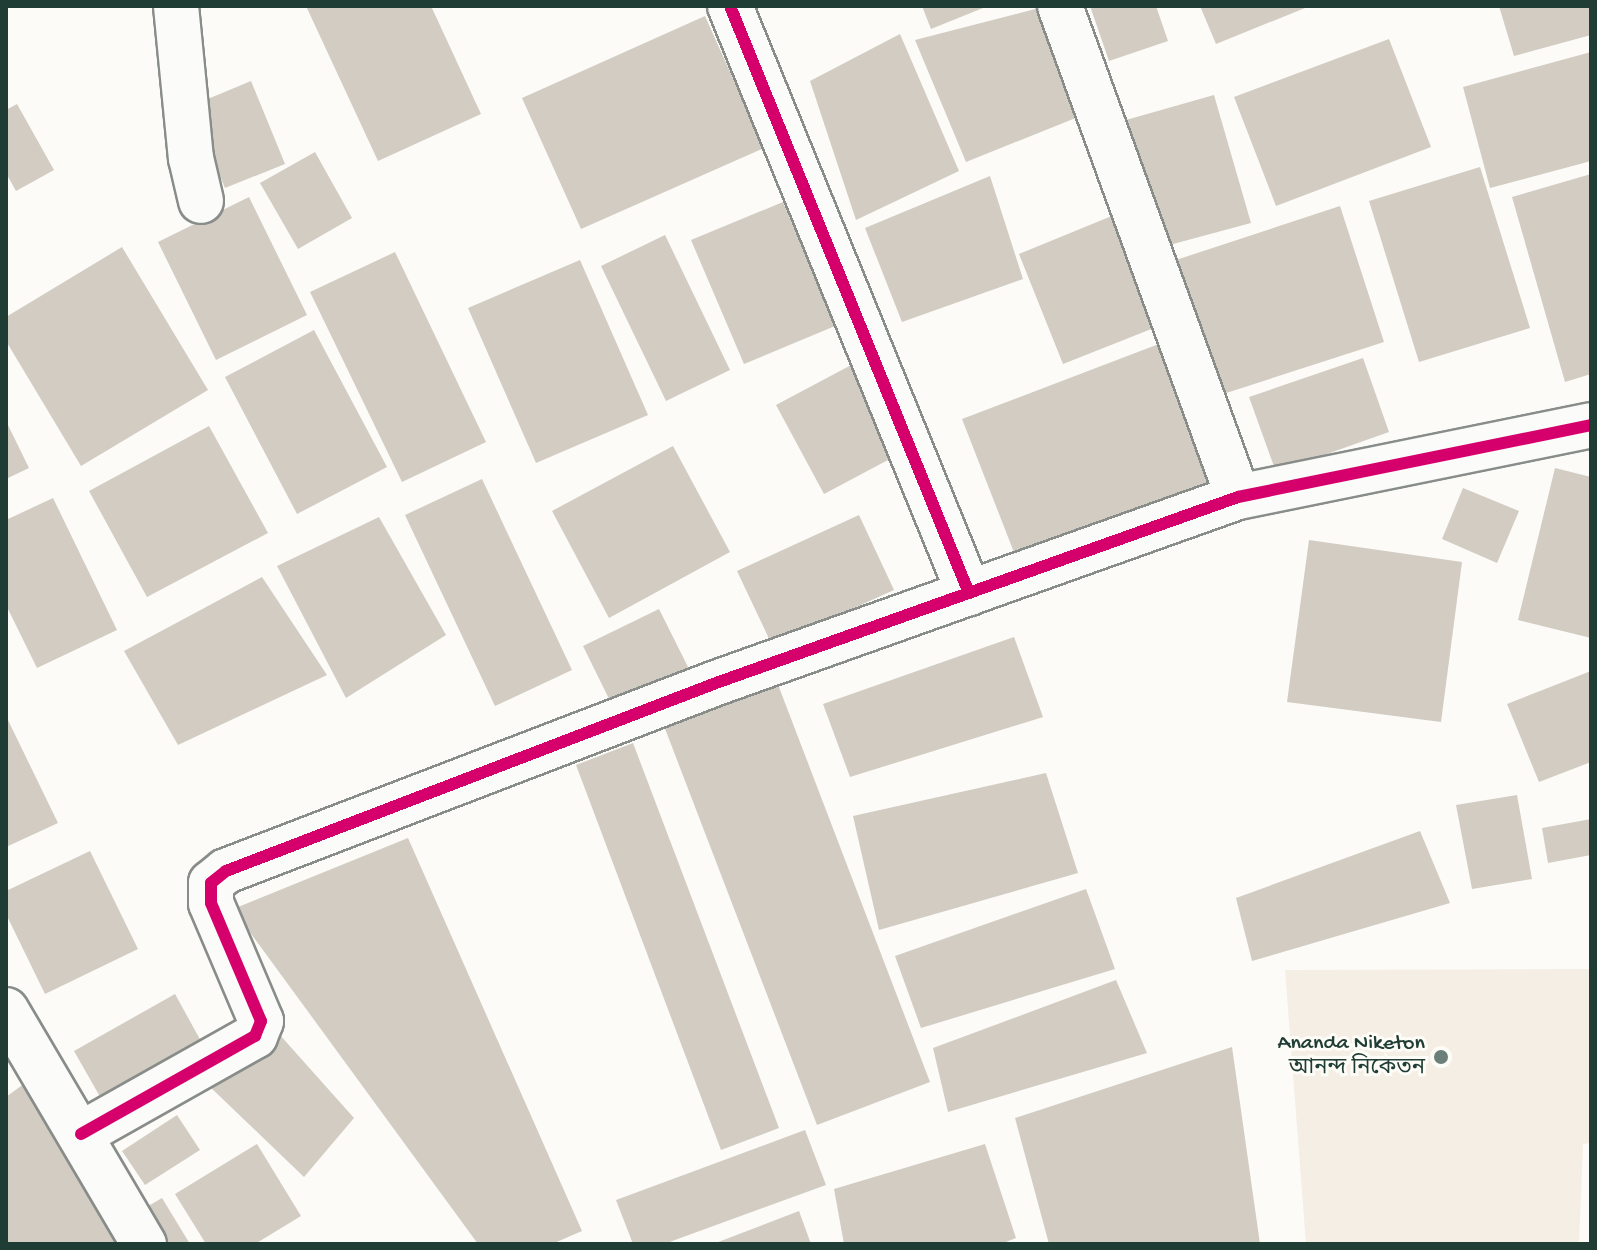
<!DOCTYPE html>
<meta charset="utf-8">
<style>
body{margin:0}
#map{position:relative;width:1597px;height:1250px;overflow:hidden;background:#fcfbf8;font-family:"Gochi Hand","Noto Sans Bengali",sans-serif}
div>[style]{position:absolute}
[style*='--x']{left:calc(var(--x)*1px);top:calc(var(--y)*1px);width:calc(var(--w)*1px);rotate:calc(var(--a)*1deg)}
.built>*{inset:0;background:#f4eee4}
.building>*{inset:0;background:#d2ccc2}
.roads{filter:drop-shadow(2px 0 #888d8a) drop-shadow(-2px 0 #888d8a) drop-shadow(0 2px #888d8a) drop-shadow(0 -2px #888d8a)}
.street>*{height:44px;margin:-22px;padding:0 22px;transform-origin:22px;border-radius:22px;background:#fbfbf9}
.cycleway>*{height:12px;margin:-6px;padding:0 6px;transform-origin:6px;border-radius:6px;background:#d6006c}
.dots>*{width:22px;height:22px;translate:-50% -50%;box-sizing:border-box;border:4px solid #fdfcf7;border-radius:50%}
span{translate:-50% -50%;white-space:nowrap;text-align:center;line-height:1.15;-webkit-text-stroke:6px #fdfcf7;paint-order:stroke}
.poi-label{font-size:22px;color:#1f3d34}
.right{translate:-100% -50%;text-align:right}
.frame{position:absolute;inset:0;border:8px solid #1f3d34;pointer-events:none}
</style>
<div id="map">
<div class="built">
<i style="clip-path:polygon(1591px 969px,1591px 1143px,1583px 1144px,1579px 1244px,1306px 1244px,1285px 970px)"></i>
</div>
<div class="building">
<i style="clip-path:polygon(306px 6px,431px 6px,481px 114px,378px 161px)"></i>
<i style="clip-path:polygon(922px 6px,988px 6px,931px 29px)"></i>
<i style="clip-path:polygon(1090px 6px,1156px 6px,1168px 41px,1109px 61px)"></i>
<i style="clip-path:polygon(1200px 6px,1310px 6px,1216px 44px)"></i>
<i style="clip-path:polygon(1499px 6px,1591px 6px,1591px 35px,1514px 56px)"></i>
<i style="clip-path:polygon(1043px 7px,1088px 113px,966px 162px,915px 40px)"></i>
<i style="clip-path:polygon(705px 16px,764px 148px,581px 229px,522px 98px)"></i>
<i style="clip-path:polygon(900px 34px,959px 171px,856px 220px,810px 81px)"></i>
<i style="clip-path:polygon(1389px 39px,1431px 147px,1276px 206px,1234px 97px)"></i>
<i style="clip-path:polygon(1591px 52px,1591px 161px,1490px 188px,1463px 87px)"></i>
<i style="clip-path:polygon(251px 81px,285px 164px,225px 188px,191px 106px)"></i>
<i style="clip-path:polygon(1214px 95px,1251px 223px,1162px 247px,1126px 120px)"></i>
<i style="clip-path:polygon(17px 104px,54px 170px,16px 191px,6px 173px,6px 110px)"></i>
<i style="clip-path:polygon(315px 152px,352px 218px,298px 249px,260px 183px)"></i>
<i style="clip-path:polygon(1480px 167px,1530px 328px,1419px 362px,1369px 201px)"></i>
<i style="clip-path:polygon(1591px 174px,1591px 374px,1565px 382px,1512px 197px)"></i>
<i style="clip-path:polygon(990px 176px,1023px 279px,902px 322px,865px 228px)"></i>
<i style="clip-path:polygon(249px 197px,307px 315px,216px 360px,158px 242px)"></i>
<i style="clip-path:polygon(783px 202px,835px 326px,744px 364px,691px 240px)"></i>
<i style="clip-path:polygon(1340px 206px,1384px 342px,1217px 396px,1173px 261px)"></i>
<i style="clip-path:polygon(1119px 213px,1164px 324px,1063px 364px,1019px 254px)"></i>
<i style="clip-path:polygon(665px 235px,730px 370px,666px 401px,601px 266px)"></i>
<i style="clip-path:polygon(122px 247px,208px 390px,81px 466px,6px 341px,6px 317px)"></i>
<i style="clip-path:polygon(395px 252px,486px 442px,402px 482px,310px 292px)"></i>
<i style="clip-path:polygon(580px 260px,648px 415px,536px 463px,468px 308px)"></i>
<i style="clip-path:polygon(314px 330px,387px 467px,297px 514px,225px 377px)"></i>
<i style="clip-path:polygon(1164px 342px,1218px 483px,1017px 560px,962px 419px)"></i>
<i style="clip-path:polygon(1363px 358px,1389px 432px,1276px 472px,1249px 397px)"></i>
<i style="clip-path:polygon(855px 363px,903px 452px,824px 494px,776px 405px)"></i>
<i style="clip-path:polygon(6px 421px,29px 468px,6px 479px)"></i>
<i style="clip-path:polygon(209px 426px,268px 533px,147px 597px,89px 491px)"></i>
<i style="clip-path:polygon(673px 446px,730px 552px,609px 618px,552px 511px)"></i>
<i style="clip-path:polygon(1555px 468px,1591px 477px,1591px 638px,1518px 620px)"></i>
<i style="clip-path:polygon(482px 479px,572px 670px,495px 706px,405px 515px)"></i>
<i style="clip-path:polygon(1463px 488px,1519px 511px,1497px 563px,1442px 539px)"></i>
<i style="clip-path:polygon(53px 498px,117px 630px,37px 668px,6px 605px,6px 520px)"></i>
<i style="clip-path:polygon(859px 515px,894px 590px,772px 645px,737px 571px)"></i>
<i style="clip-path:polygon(379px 517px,446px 635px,346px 698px,277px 566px)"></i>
<i style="clip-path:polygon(1309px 540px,1462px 562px,1441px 722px,1287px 702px)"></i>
<i style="clip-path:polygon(262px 577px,327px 675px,178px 745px,124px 651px)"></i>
<i style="clip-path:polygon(659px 609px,690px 671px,614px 709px,583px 646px)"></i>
<i style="clip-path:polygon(1014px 637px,1043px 717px,850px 777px,823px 704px)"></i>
<i style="clip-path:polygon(1591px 671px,1591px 762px,1539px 782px,1507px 704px)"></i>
<i style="clip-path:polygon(777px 682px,930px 1082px,817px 1125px,664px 726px)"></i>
<i style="clip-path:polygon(6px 716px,58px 823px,6px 847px)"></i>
<i style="clip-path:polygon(633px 743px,779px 1128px,721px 1150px,576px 765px)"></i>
<i style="clip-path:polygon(1046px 773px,1078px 873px,879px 930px,853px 816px)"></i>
<i style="clip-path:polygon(1517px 795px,1532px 879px,1472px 889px,1456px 805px)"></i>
<i style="clip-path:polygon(1591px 819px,1591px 855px,1548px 863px,1542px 828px)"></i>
<i style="clip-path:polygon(1420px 831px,1450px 903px,1252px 961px,1236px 898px)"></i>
<i style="clip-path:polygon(408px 838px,582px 1231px,552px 1244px,478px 1244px,233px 909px)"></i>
<i style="clip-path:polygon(90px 851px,138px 949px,45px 994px,6px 914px,6px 891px)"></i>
<i style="clip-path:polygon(1086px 889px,1115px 969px,921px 1028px,895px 956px)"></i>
<i style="clip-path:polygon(1116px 980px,1147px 1053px,948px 1112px,933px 1048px)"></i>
<i style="clip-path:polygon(175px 994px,207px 1052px,107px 1109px,74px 1051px)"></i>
<i style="clip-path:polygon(271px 1025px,354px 1118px,304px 1177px,207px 1084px)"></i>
<i style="clip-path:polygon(1232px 1047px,1260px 1244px,1049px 1244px,1015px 1118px)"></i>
<i style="clip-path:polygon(36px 1075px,132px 1244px,6px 1244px,6px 1097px)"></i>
<i style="clip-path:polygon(177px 1115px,200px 1150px,145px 1185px,122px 1151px)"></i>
<i style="clip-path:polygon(805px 1130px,826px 1185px,664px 1244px,633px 1244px,616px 1200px)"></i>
<i style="clip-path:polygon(257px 1144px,301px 1216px,255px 1244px,206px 1244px,175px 1194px)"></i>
<i style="clip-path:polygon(985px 1144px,1016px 1238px,1001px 1244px,844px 1244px,834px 1189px)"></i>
<i style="clip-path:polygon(162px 1198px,190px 1244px,157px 1244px,138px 1212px)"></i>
<i style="clip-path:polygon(799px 1211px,811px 1244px,713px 1244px)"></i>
</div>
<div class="roads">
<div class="street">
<i style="--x:176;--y:6;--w:153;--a:84.4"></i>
<i style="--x:191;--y:158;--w:44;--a:76.9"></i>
<i style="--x:730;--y:6;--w:634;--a:67.85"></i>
<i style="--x:1060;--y:6;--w:522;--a:70.07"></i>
<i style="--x:6;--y:1010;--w:272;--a:59.5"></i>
<i style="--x:81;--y:1134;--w:200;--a:-29.4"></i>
<i style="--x:255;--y:1036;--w:16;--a:-68"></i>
<i style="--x:261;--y:1021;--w:128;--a:-113"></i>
<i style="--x:211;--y:903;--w:20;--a:-90"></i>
<i style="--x:211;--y:883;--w:19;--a:-39"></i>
<i style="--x:226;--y:871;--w:525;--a:-20.99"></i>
<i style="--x:716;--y:683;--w:554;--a:-19.61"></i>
<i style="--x:1238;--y:497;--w:360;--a:-11.5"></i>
</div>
</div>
<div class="cycleway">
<i style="--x:730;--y:6;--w:634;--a:67.85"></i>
<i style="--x:81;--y:1134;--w:200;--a:-29.4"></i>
<i style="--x:255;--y:1036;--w:16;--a:-68"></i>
<i style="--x:261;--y:1021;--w:128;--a:-113"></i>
<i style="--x:211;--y:903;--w:20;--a:-90"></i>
<i style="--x:211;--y:883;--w:19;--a:-39"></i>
<i style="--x:226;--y:871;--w:525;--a:-20.99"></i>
<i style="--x:716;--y:683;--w:554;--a:-19.61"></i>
<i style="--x:1238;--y:497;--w:360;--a:-11.5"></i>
</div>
<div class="dots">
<i style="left:1441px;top:1057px;background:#6c8079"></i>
</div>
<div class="poi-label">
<span class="right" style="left:1425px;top:1057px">Ananda Niketon<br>আনন্দ নিকেতন</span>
</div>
<div class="frame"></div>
</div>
